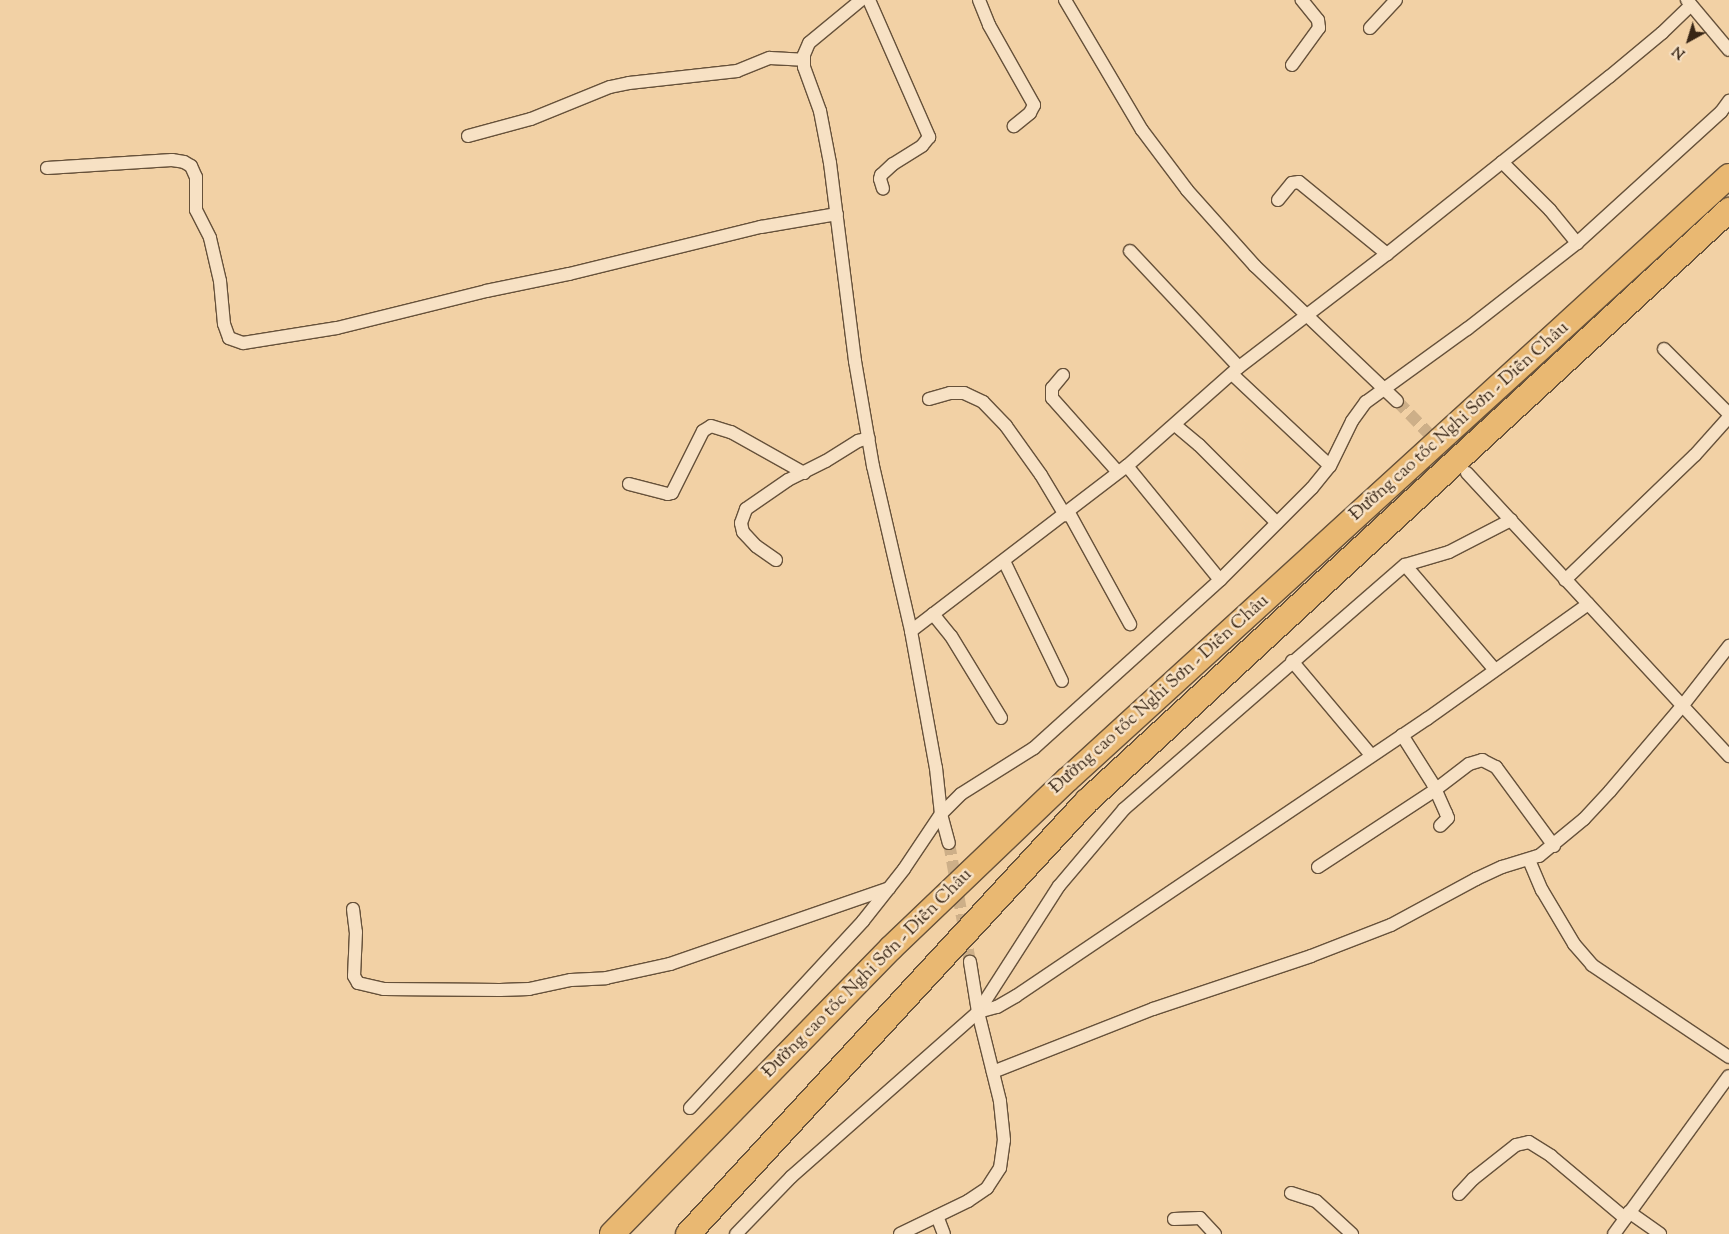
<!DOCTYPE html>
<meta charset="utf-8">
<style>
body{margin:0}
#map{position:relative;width:1729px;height:1234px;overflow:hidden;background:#f2d1a5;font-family:"Sorts Mill Goudy",serif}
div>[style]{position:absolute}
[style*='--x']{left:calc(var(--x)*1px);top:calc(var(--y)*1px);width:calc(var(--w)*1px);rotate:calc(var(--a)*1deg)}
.minor-tunnel>*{height:12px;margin-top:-6px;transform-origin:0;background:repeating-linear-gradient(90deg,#cdaf88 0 12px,transparent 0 18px)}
.roads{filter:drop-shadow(1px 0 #66513a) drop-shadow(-1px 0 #66513a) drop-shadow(0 1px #66513a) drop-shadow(0 -1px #66513a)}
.minor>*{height:12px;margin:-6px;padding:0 6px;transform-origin:6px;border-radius:6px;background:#f7e1c4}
.motorway>*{height:24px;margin:-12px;padding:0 12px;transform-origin:12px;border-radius:12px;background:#e9b872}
span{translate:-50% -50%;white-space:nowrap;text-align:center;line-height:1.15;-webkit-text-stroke:5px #f7e1c4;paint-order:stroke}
.street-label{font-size:18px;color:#382616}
.north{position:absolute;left:1664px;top:15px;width:50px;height:50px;-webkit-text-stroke:4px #f7e1c4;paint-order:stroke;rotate:219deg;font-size:14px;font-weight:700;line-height:20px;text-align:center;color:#382616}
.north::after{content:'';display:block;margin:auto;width:18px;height:22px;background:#382616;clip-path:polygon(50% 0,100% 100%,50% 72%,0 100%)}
</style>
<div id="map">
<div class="minor-tunnel">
<i style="--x:1397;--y:401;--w:88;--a:45.9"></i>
<i style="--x:949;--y:843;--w:121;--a:80"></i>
</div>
<div class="roads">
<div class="minor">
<i style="--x:861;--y:0;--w:67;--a:140.4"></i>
<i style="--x:809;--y:43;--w:13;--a:113"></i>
<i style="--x:804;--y:55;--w:12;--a:90"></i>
<i style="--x:804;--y:67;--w:47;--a:70"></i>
<i style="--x:820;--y:111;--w:53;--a:79.1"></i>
<i style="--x:830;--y:163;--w:200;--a:82.8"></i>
<i style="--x:855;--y:361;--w:107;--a:80.3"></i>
<i style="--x:873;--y:466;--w:169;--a:77"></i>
<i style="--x:911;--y:631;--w:139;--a:79.7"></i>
<i style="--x:936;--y:768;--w:46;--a:83.8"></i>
<i style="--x:941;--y:814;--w:30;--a:75"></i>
<i style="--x:869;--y:0;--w:150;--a:66.3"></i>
<i style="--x:929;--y:137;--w:11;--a:128"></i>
<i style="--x:922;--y:146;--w:34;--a:148"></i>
<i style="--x:893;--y:164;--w:16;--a:137"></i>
<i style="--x:881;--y:175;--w:4;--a:104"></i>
<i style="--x:880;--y:179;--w:10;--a:73"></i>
<i style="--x:979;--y:0;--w:27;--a:68"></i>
<i style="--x:989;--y:25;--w:92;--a:60.6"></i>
<i style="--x:1034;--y:105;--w:9;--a:117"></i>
<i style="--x:1030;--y:113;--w:21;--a:141"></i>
<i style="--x:1065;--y:0;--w:151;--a:59.4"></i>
<i style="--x:1142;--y:130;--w:75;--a:53.1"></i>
<i style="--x:1187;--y:190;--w:102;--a:48.2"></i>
<i style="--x:1255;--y:266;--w:196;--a:43.6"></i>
<i style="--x:1687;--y:0;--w:65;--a:50"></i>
<i style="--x:1370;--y:28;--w:38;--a:-47"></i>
<i style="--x:1292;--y:65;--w:46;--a:-53.9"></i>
<i style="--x:1319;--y:28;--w:8;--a:-97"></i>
<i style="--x:1318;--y:20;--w:26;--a:-129"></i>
<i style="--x:468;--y:136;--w:65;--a:-15.1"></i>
<i style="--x:531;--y:119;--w:85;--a:-22.1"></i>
<i style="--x:610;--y:87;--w:19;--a:-12"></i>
<i style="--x:629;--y:83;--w:109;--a:-6.3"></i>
<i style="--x:737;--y:71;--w:35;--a:-22"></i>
<i style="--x:770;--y:58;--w:33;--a:3"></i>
<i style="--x:1502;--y:162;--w:68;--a:45"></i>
<i style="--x:1550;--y:210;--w:43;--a:50.7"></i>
<i style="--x:47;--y:168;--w:125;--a:-3.7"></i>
<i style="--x:172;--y:160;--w:12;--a:9"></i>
<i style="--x:184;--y:162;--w:8;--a:30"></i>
<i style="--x:191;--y:166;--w:12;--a:66"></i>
<i style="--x:196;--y:177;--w:33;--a:90"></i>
<i style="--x:196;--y:210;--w:31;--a:63"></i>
<i style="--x:210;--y:238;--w:44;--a:76.9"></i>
<i style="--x:220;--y:281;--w:43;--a:84.7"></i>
<i style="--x:224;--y:324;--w:15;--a:70"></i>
<i style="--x:229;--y:338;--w:15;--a:20"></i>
<i style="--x:243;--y:343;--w:95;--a:-9.1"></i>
<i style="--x:337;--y:328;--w:154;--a:-13.9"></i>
<i style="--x:486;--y:291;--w:85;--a:-11.6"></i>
<i style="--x:569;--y:274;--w:198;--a:-13.8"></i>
<i style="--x:761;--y:227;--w:77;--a:-9.7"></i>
<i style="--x:1278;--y:200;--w:22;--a:-51"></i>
<i style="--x:1292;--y:183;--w:7;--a:-8"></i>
<i style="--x:1299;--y:182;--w:114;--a:39.3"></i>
<i style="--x:1130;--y:251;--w:159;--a:46.8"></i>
<i style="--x:1664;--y:349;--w:92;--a:45"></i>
<i style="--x:1232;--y:374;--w:134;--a:43.2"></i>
<i style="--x:1063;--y:375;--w:17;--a:130"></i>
<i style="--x:1052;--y:388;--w:10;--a:90"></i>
<i style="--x:1052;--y:398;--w:99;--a:48.3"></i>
<i style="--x:929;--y:399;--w:22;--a:-16"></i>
<i style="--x:950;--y:393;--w:14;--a:0"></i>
<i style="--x:964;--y:393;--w:21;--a:25"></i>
<i style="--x:983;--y:402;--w:33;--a:46"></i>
<i style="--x:1006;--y:426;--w:60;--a:54.5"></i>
<i style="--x:1041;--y:475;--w:47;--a:59"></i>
<i style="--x:1175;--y:425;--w:31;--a:40"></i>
<i style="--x:1199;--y:445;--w:110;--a:45"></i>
<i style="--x:1127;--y:466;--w:147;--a:50.8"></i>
<i style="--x:1467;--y:473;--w:386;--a:47.2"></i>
<i style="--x:629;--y:484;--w:40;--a:14.4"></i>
<i style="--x:668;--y:494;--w:4;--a:-14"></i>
<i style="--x:672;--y:493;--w:69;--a:-63.4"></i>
<i style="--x:703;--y:431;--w:9;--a:-32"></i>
<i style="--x:711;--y:426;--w:21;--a:17"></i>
<i style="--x:731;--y:432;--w:84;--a:29.3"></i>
<i style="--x:1069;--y:513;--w:127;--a:61.2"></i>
<i style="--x:776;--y:560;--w:24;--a:-145"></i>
<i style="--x:756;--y:546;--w:19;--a:-133"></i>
<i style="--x:743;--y:532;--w:9;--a:-103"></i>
<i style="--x:741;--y:523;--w:15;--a:-70"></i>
<i style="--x:746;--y:509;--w:51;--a:-34.6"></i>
<i style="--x:788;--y:480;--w:42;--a:-26.6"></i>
<i style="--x:826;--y:461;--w:38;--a:-32"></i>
<i style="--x:858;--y:441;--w:11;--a:-15"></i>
<i style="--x:1004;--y:561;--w:133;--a:64.2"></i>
<i style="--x:1405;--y:565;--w:137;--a:49.4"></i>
<i style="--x:1565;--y:580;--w:180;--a:-43.9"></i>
<i style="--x:1695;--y:455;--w:51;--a:-48.2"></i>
<i style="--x:933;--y:614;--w:28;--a:51"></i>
<i style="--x:951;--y:636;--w:96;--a:58.6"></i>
<i style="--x:911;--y:631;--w:272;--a:-37.4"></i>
<i style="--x:1127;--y:466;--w:149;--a:-41.5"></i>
<i style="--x:1239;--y:367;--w:186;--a:-37.4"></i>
<i style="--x:1387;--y:254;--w:284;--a:-38.6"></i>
<i style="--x:1609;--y:77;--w:69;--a:-39.7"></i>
<i style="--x:1662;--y:33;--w:40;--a:-44"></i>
<i style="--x:1292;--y:661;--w:123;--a:50"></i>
<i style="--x:1402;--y:735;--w:58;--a:57.7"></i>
<i style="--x:1433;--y:784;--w:32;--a:66"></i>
<i style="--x:1446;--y:813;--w:5;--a:68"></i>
<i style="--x:1448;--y:818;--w:11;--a:135"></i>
<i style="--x:1529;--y:860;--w:33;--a:67"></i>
<i style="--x:1542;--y:890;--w:63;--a:59.3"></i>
<i style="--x:1574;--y:944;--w:28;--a:49"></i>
<i style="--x:1592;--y:965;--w:165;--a:33.9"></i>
<i style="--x:1318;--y:867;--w:140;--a:-33.3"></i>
<i style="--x:1435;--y:790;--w:43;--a:-37.4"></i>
<i style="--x:1469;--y:764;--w:14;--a:-17"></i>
<i style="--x:1482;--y:760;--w:16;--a:27"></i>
<i style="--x:1496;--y:767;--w:98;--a:53.7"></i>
<i style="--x:353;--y:909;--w:23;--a:83"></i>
<i style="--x:356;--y:932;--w:44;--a:92.6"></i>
<i style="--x:354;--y:976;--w:8;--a:60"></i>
<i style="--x:358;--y:983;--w:27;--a:13"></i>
<i style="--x:384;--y:989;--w:116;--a:0.5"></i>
<i style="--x:500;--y:990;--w:29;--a:-2"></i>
<i style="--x:529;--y:989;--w:43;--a:-12.1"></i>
<i style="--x:571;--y:980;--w:35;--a:-3"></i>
<i style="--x:606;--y:978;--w:66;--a:-12.3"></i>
<i style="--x:670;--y:964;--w:232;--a:-19.1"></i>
<i style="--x:978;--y:1012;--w:20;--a:-15"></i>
<i style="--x:997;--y:1007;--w:22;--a:-30"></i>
<i style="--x:1016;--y:996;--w:496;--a:-34"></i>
<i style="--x:1427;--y:719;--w:198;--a:-35.5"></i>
<i style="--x:993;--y:1072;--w:172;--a:-21.5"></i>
<i style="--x:1153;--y:1009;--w:167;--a:-18.5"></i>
<i style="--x:1311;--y:956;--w:86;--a:-21.2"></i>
<i style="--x:1391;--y:925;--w:97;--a:-28.4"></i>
<i style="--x:1476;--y:879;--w:29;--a:-25"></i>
<i style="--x:1502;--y:867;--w:39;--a:-17"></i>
<i style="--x:1539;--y:856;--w:58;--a:-39.4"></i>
<i style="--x:1584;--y:819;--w:38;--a:-47"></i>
<i style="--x:1610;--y:791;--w:113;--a:-49.7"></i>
<i style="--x:1683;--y:705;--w:75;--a:-52.1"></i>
<i style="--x:690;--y:1108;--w:255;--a:-47.2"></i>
<i style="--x:863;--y:921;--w:66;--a:-51.7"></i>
<i style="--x:904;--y:869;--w:66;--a:-56.1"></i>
<i style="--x:941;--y:814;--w:28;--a:-45"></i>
<i style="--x:961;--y:794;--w:86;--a:-32.2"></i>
<i style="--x:1034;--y:748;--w:251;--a:-42.1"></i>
<i style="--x:1220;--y:580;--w:130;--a:-45"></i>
<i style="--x:1312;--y:488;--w:28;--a:-51"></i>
<i style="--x:1330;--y:466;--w:50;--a:-63.9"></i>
<i style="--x:1352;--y:421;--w:24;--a:-54"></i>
<i style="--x:1366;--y:402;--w:125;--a:-35.9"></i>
<i style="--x:1467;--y:329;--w:140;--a:-38"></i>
<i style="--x:1577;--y:243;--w:195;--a:-42.3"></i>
<i style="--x:1721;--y:112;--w:14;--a:-54"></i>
<i style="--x:1291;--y:1193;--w:26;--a:18"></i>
<i style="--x:1316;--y:1201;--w:49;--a:42.5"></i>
<i style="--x:1459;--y:1194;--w:21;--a:-47"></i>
<i style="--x:1473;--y:1179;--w:55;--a:-38.3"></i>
<i style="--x:1516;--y:1145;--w:13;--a:-13"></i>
<i style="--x:1529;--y:1142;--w:26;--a:32"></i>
<i style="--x:1551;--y:1156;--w:97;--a:40"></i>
<i style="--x:1629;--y:1212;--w:38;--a:35"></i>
<i style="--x:937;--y:1216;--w:19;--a:69"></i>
<i style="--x:1174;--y:1219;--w:26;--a:-2"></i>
<i style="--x:1200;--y:1218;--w:22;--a:47"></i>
<i style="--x:736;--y:1234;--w:79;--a:-46"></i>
<i style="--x:791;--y:1177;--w:249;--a:-41.4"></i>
<i style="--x:978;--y:1012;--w:150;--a:-57.3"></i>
<i style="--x:1059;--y:886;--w:101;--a:-49.8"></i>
<i style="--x:1124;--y:809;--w:372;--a:-41"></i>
<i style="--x:1405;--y:565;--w:46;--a:-16.5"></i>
<i style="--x:1449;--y:552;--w:70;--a:-27.3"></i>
<i style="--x:900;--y:1234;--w:76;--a:-25.9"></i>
<i style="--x:968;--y:1201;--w:23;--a:-34"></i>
<i style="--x:987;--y:1188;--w:24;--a:-57"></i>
<i style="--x:1000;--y:1168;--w:28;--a:-82"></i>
<i style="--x:1004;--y:1140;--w:39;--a:-96"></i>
<i style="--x:1000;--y:1101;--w:92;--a:-103.9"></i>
<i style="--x:978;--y:1012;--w:51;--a:-99.1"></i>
<i style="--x:1614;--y:1234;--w:195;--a:-54"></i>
</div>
<div class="motorway">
<i style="--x:612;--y:1234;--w:400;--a:-45.7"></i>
<i style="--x:891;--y:948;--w:243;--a:-43.7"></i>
<i style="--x:1067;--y:780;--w:896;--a:-42.38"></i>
<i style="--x:688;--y:1234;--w:589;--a:-47.34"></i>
<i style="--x:1087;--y:801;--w:873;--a:-42.63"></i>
</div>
</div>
<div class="street-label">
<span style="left:1460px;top:422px;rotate:-42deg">Đường cao tốc Nghi Sơn - Diễn Châu</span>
<span style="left:1160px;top:695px;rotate:-42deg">Đường cao tốc Nghi Sơn - Diễn Châu</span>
<span style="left:868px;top:974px;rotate:-45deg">Đường cao tốc Nghi Sơn - Diễn Châu</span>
</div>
<div class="north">N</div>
</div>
